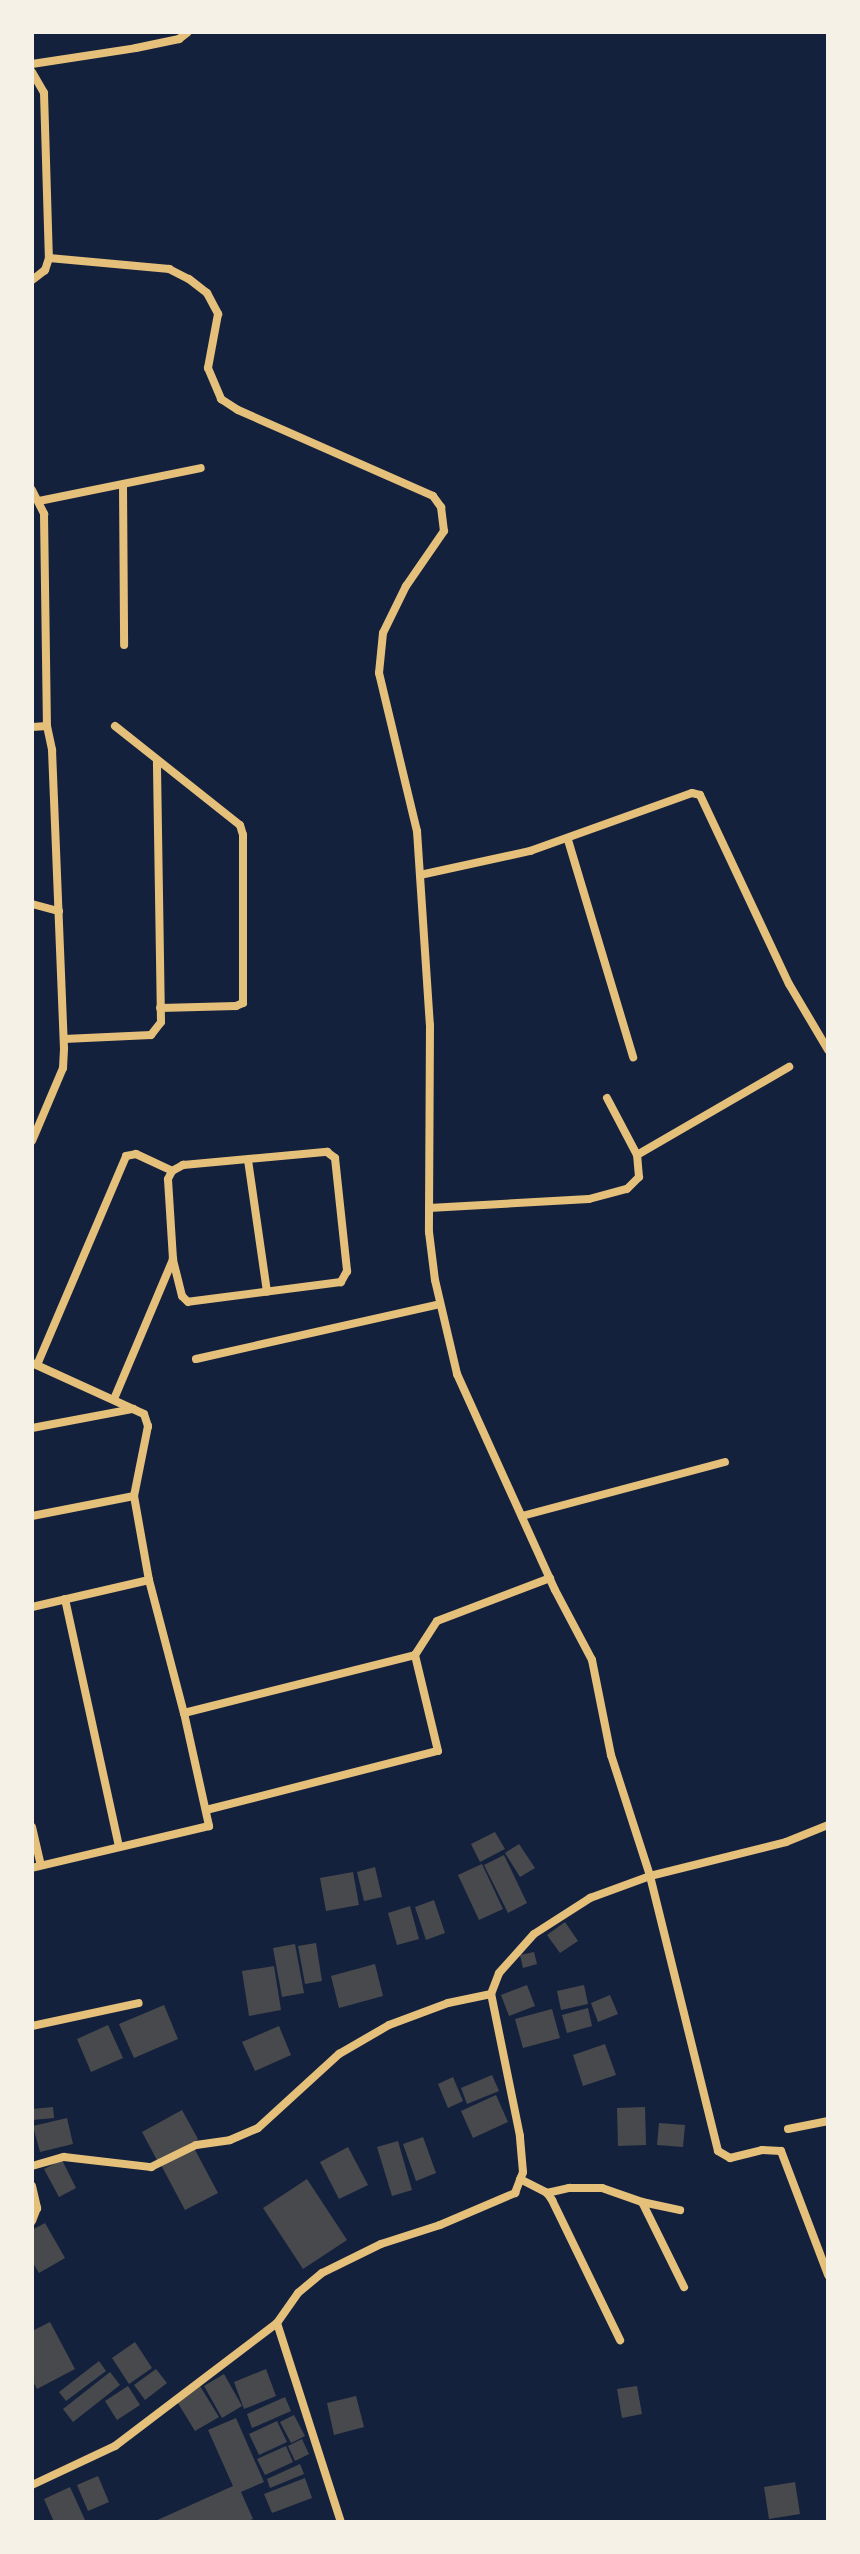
<!DOCTYPE html>
<style>
body{margin:0}
#map{position:relative;width:860px;height:2554px;overflow:hidden;background:#14213d;font-family:"Source Sans 3",sans-serif}
div>[style]{position:absolute}
[style*='--x']{left:calc(var(--x)*1px);top:calc(var(--y)*1px);width:calc(var(--w)*1px);rotate:calc(var(--a)*1deg)}
.building>*{inset:0;background:#48494c}
.minor>*{height:8px;margin:-4px;padding:0 4px;transform-origin:4px;border-radius:4px;background:#e5c07b}
span{translate:-50% -50%;white-space:nowrap;text-align:center;line-height:1.15;-webkit-text-stroke:6px #f6f1e7;paint-order:stroke}
.frame{position:absolute;inset:0;border:34px solid #f6f1e7;pointer-events:none}
</style>
<div id="map">
<div class="building">
<i style="clip-path:polygon(495px 1832px,505px 1849px,480px 1862px,471px 1844px)"></i>
<i style="clip-path:polygon(519px 1844px,535px 1868px,520px 1877px,505px 1853px)"></i>
<i style="clip-path:polygon(504px 1855px,527px 1903px,508px 1913px,484px 1865px)"></i>
<i style="clip-path:polygon(482px 1864px,503px 1909px,479px 1920px,458px 1875px)"></i>
<i style="clip-path:polygon(375px 1867px,382px 1897px,364px 1901px,357px 1872px)"></i>
<i style="clip-path:polygon(353px 1872px,359px 1905px,326px 1911px,320px 1878px)"></i>
<i style="clip-path:polygon(434px 1900px,445px 1933px,426px 1940px,415px 1907px)"></i>
<i style="clip-path:polygon(410px 1906px,419px 1939px,397px 1945px,388px 1913px)"></i>
<i style="clip-path:polygon(565px 1922px,578px 1941px,560px 1953px,547px 1935px)"></i>
<i style="clip-path:polygon(316px 1943px,322px 1981px,305px 1984px,298px 1946px)"></i>
<i style="clip-path:polygon(295px 1944px,304px 1993px,282px 1997px,273px 1948px)"></i>
<i style="clip-path:polygon(534px 1952px,537px 1964px,523px 1968px,520px 1955px)"></i>
<i style="clip-path:polygon(375px 1964px,383px 1996px,339px 2008px,331px 1976px)"></i>
<i style="clip-path:polygon(274px 1966px,281px 2010px,249px 2016px,242px 1971px)"></i>
<i style="clip-path:polygon(527px 1985px,535px 2006px,509px 2016px,501px 1995px)"></i>
<i style="clip-path:polygon(584px 1985px,588px 2004px,561px 2010px,557px 1991px)"></i>
<i style="clip-path:polygon(610px 1995px,618px 2014px,598px 2022px,591px 2003px)"></i>
<i style="clip-path:polygon(164px 2005px,178px 2039px,134px 2058px,119px 2024px)"></i>
<i style="clip-path:polygon(588px 2008px,592px 2026px,567px 2033px,562px 2015px)"></i>
<i style="clip-path:polygon(552px 2009px,560px 2038px,523px 2048px,515px 2019px)"></i>
<i style="clip-path:polygon(108px 2025px,123px 2058px,91px 2072px,77px 2039px)"></i>
<i style="clip-path:polygon(279px 2026px,291px 2055px,255px 2071px,242px 2042px)"></i>
<i style="clip-path:polygon(605px 2044px,616px 2075px,583px 2086px,573px 2055px)"></i>
<i style="clip-path:polygon(492px 2075px,499px 2091px,467px 2104px,461px 2088px)"></i>
<i style="clip-path:polygon(453px 2077px,463px 2101px,448px 2108px,438px 2084px)"></i>
<i style="clip-path:polygon(496px 2095px,508px 2122px,473px 2138px,461px 2111px)"></i>
<i style="clip-path:polygon(53px 2107px,54px 2118px,32px 2120px,32px 2109px)"></i>
<i style="clip-path:polygon(645px 2107px,646px 2145px,618px 2146px,617px 2108px)"></i>
<i style="clip-path:polygon(182px 2110px,198px 2139px,158px 2162px,142px 2132px)"></i>
<i style="clip-path:polygon(67px 2118px,73px 2144px,40px 2152px,33px 2126px)"></i>
<i style="clip-path:polygon(659px 2123px,685px 2125px,683px 2147px,657px 2145px)"></i>
<i style="clip-path:polygon(423px 2137px,436px 2173px,416px 2181px,403px 2144px)"></i>
<i style="clip-path:polygon(398px 2141px,412px 2190px,392px 2196px,377px 2147px)"></i>
<i style="clip-path:polygon(348px 2147px,368px 2185px,339px 2199px,320px 2162px)"></i>
<i style="clip-path:polygon(194px 2148px,218px 2193px,185px 2210px,161px 2165px)"></i>
<i style="clip-path:polygon(62px 2160px,76px 2188px,59px 2197px,44px 2169px)"></i>
<i style="clip-path:polygon(307px 2179px,347px 2240px,303px 2269px,263px 2208px)"></i>
<i style="clip-path:polygon(45px 2223px,65px 2258px,39px 2273px,32px 2261px,32px 2230px)"></i>
<i style="clip-path:polygon(50px 2322px,75px 2369px,37px 2389px,32px 2379px,32px 2331px)"></i>
<i style="clip-path:polygon(135px 2342px,152px 2368px,129px 2384px,112px 2358px)"></i>
<i style="clip-path:polygon(99px 2361px,106px 2371px,66px 2401px,59px 2392px)"></i>
<i style="clip-path:polygon(156px 2369px,167px 2383px,145px 2400px,134px 2385px)"></i>
<i style="clip-path:polygon(266px 2369px,276px 2396px,244px 2409px,234px 2382px)"></i>
<i style="clip-path:polygon(110px 2372px,120px 2385px,73px 2422px,63px 2409px)"></i>
<i style="clip-path:polygon(224px 2374px,242px 2406px,222px 2418px,204px 2386px)"></i>
<i style="clip-path:polygon(128px 2386px,140px 2405px,117px 2420px,105px 2401px)"></i>
<i style="clip-path:polygon(200px 2386px,219px 2417px,195px 2431px,176px 2400px)"></i>
<i style="clip-path:polygon(637px 2386px,642px 2414px,622px 2418px,617px 2389px)"></i>
<i style="clip-path:polygon(356px 2396px,364px 2427px,334px 2435px,327px 2403px)"></i>
<i style="clip-path:polygon(285px 2397px,291px 2411px,252px 2428px,247px 2414px)"></i>
<i style="clip-path:polygon(294px 2415px,305px 2436px,291px 2443px,280px 2422px)"></i>
<i style="clip-path:polygon(236px 2418px,264px 2482px,241px 2492px,253px 2519px,245px 2522px,153px 2522px,233px 2486px,208px 2430px)"></i>
<i style="clip-path:polygon(277px 2421px,287px 2442px,259px 2455px,249px 2434px)"></i>
<i style="clip-path:polygon(302px 2439px,309px 2454px,295px 2461px,288px 2446px)"></i>
<i style="clip-path:polygon(286px 2446px,293px 2462px,265px 2475px,257px 2459px)"></i>
<i style="clip-path:polygon(300px 2464px,304px 2474px,270px 2488px,267px 2479px)"></i>
<i style="clip-path:polygon(98px 2476px,109px 2502px,88px 2511px,77px 2485px)"></i>
<i style="clip-path:polygon(305px 2478px,312px 2498px,272px 2513px,264px 2494px)"></i>
<i style="clip-path:polygon(795px 2482px,800px 2514px,769px 2519px,764px 2487px)"></i>
<i style="clip-path:polygon(70px 2487px,85px 2520px,54px 2522px,44px 2499px)"></i>
</div>
<div class="minor">
<i style="--x:32;--y:64;--w:105;--a:-8.7"></i>
<i style="--x:136;--y:48;--w:44;--a:-11.8"></i>
<i style="--x:179;--y:39;--w:11;--a:-38"></i>
<i style="--x:32;--y:72;--w:24;--a:60"></i>
<i style="--x:44;--y:93;--w:165;--a:88.3"></i>
<i style="--x:49;--y:258;--w:13;--a:108"></i>
<i style="--x:45;--y:270;--w:16;--a:142"></i>
<i style="--x:49;--y:258;--w:121;--a:5.2"></i>
<i style="--x:169;--y:269;--w:22;--a:27"></i>
<i style="--x:189;--y:279;--w:23;--a:38"></i>
<i style="--x:207;--y:293;--w:24;--a:62"></i>
<i style="--x:218;--y:314;--w:55;--a:100.5"></i>
<i style="--x:208;--y:368;--w:34;--a:67"></i>
<i style="--x:221;--y:399;--w:20;--a:33"></i>
<i style="--x:238;--y:410;--w:213;--a:23.8"></i>
<i style="--x:433;--y:496;--w:14;--a:54"></i>
<i style="--x:441;--y:507;--w:24;--a:83"></i>
<i style="--x:444;--y:531;--w:67;--a:124.6"></i>
<i style="--x:406;--y:586;--w:52;--a:116.1"></i>
<i style="--x:383;--y:633;--w:40;--a:95.7"></i>
<i style="--x:379;--y:673;--w:163;--a:76.5"></i>
<i style="--x:417;--y:831;--w:194;--a:86.2"></i>
<i style="--x:430;--y:1025;--w:207;--a:90.3"></i>
<i style="--x:429;--y:1232;--w:48;--a:82.9"></i>
<i style="--x:435;--y:1280;--w:97;--a:76.8"></i>
<i style="--x:457;--y:1374;--w:237;--a:65.6"></i>
<i style="--x:555;--y:1590;--w:79;--a:62.1"></i>
<i style="--x:592;--y:1660;--w:97;--a:78.7"></i>
<i style="--x:611;--y:1755;--w:127;--a:72.1"></i>
<i style="--x:650;--y:1876;--w:283;--a:76.1"></i>
<i style="--x:718;--y:2151;--w:14;--a:30"></i>
<i style="--x:730;--y:2158;--w:33;--a:-14"></i>
<i style="--x:762;--y:2150;--w:19;--a:3"></i>
<i style="--x:781;--y:2151;--w:133;--a:69.2"></i>
<i style="--x:123;--y:485;--w:160;--a:89.6"></i>
<i style="--x:32;--y:490;--w:27;--a:63"></i>
<i style="--x:44;--y:514;--w:212;--a:89.2"></i>
<i style="--x:47;--y:726;--w:25;--a:78"></i>
<i style="--x:52;--y:750;--w:299;--a:87.7"></i>
<i style="--x:64;--y:1049;--w:19;--a:93"></i>
<i style="--x:63;--y:1068;--w:79;--a:113"></i>
<i style="--x:39;--y:501;--w:165;--a:-11.5"></i>
<i style="--x:115;--y:726;--w:159;--a:38.4"></i>
<i style="--x:240;--y:825;--w:10;--a:73"></i>
<i style="--x:243;--y:835;--w:168;--a:90"></i>
<i style="--x:243;--y:1003;--w:8;--a:157"></i>
<i style="--x:236;--y:1006;--w:76;--a:178.5"></i>
<i style="--x:32;--y:727;--w:15;--a:-4"></i>
<i style="--x:568;--y:840;--w:227;--a:73.3"></i>
<i style="--x:420;--y:875;--w:113;--a:-12.3"></i>
<i style="--x:530;--y:851;--w:172;--a:-19.7"></i>
<i style="--x:692;--y:793;--w:8;--a:14"></i>
<i style="--x:700;--y:795;--w:209;--a:64.8"></i>
<i style="--x:789;--y:984;--w:77;--a:59.4"></i>
<i style="--x:32;--y:904;--w:28;--a:15"></i>
<i style="--x:64;--y:1039;--w:87;--a:-2.6"></i>
<i style="--x:151;--y:1035;--w:16;--a:-52"></i>
<i style="--x:161;--y:1022;--w:260;--a:-90.9"></i>
<i style="--x:607;--y:1098;--w:64;--a:62.2"></i>
<i style="--x:248;--y:1160;--w:133;--a:81.8"></i>
<i style="--x:429;--y:1208;--w:160;--a:-3.2"></i>
<i style="--x:589;--y:1199;--w:39;--a:-15"></i>
<i style="--x:627;--y:1189;--w:17;--a:-45"></i>
<i style="--x:639;--y:1177;--w:22;--a:-95"></i>
<i style="--x:637;--y:1155;--w:176;--a:-30.1"></i>
<i style="--x:196;--y:1359;--w:250;--a:-12.7"></i>
<i style="--x:32;--y:1363;--w:123;--a:24.5"></i>
<i style="--x:144;--y:1414;--w:13;--a:72"></i>
<i style="--x:148;--y:1426;--w:71;--a:101.3"></i>
<i style="--x:134;--y:1496;--w:85;--a:79.9"></i>
<i style="--x:149;--y:1580;--w:138;--a:75.3"></i>
<i style="--x:184;--y:1713;--w:116;--a:77.5"></i>
<i style="--x:209;--y:1826;--w:182;--a:166.7"></i>
<i style="--x:37;--y:1365;--w:227;--a:-66.9"></i>
<i style="--x:126;--y:1156;--w:10;--a:-11"></i>
<i style="--x:136;--y:1154;--w:40;--a:25"></i>
<i style="--x:114;--y:1399;--w:152;--a:-67.1"></i>
<i style="--x:173;--y:1259;--w:80;--a:-93.6"></i>
<i style="--x:168;--y:1179;--w:9;--a:-63"></i>
<i style="--x:172;--y:1171;--w:13;--a:-29"></i>
<i style="--x:183;--y:1165;--w:145;--a:-5.2"></i>
<i style="--x:327;--y:1152;--w:10;--a:37"></i>
<i style="--x:335;--y:1158;--w:114;--a:83.9"></i>
<i style="--x:347;--y:1271;--w:13;--a:119"></i>
<i style="--x:341;--y:1282;--w:154;--a:172.6"></i>
<i style="--x:188;--y:1302;--w:8;--a:-135"></i>
<i style="--x:182;--y:1296;--w:38;--a:-104"></i>
<i style="--x:32;--y:1428;--w:103;--a:-10.7"></i>
<i style="--x:32;--y:1516;--w:104;--a:-11.1"></i>
<i style="--x:522;--y:1516;--w:210;--a:-14.9"></i>
<i style="--x:65;--y:1599;--w:253;--a:77.7"></i>
<i style="--x:32;--y:1607;--w:120;--a:-13"></i>
<i style="--x:184;--y:1713;--w:238;--a:-14.1"></i>
<i style="--x:415;--y:1655;--w:40;--a:-57.1"></i>
<i style="--x:437;--y:1621;--w:121;--a:-20.8"></i>
<i style="--x:206;--y:1810;--w:239;--a:-14.3"></i>
<i style="--x:438;--y:1751;--w:99;--a:-103.5"></i>
<i style="--x:32;--y:1827;--w:39;--a:77"></i>
<i style="--x:32;--y:2026;--w:109;--a:-12.1"></i>
<i style="--x:788;--y:2129;--w:41;--a:-11.3"></i>
<i style="--x:32;--y:2166;--w:33;--a:-16"></i>
<i style="--x:64;--y:2157;--w:88;--a:6.6"></i>
<i style="--x:151;--y:2167;--w:50;--a:-26.1"></i>
<i style="--x:196;--y:2145;--w:34;--a:-8"></i>
<i style="--x:230;--y:2140;--w:30;--a:-23"></i>
<i style="--x:258;--y:2128;--w:110;--a:-42.4"></i>
<i style="--x:339;--y:2054;--w:58;--a:-30.1"></i>
<i style="--x:389;--y:2025;--w:63;--a:-20.4"></i>
<i style="--x:448;--y:2003;--w:44;--a:-11.8"></i>
<i style="--x:520;--y:2179;--w:30;--a:27"></i>
<i style="--x:547;--y:2193;--w:9;--a:54"></i>
<i style="--x:552;--y:2200;--w:156;--a:64.1"></i>
<i style="--x:32;--y:2186;--w:23;--a:77"></i>
<i style="--x:37;--y:2208;--w:14;--a:111"></i>
<i style="--x:547;--y:2193;--w:23;--a:-13"></i>
<i style="--x:569;--y:2188;--w:33;--a:0"></i>
<i style="--x:602;--y:2188;--w:42;--a:19.3"></i>
<i style="--x:642;--y:2202;--w:95;--a:63.7"></i>
<i style="--x:642;--y:2202;--w:39;--a:12"></i>
<i style="--x:277;--y:2323;--w:209;--a:72.2"></i>
<i style="--x:32;--y:2485;--w:92;--a:-25.2"></i>
<i style="--x:115;--y:2446;--w:203;--a:-37.2"></i>
<i style="--x:277;--y:2323;--w:37;--a:-55"></i>
<i style="--x:298;--y:2293;--w:31;--a:-40"></i>
<i style="--x:322;--y:2273;--w:66;--a:-26.2"></i>
<i style="--x:381;--y:2244;--w:62;--a:-17.9"></i>
<i style="--x:440;--y:2225;--w:82;--a:-23.1"></i>
<i style="--x:515;--y:2193;--w:22;--a:-69"></i>
<i style="--x:523;--y:2172;--w:36;--a:-95"></i>
<i style="--x:520;--y:2136;--w:145;--a:-101.5"></i>
<i style="--x:491;--y:1994;--w:22;--a:-69"></i>
<i style="--x:499;--y:1973;--w:52;--a:-48.1"></i>
<i style="--x:534;--y:1934;--w:67;--a:-32.7"></i>
<i style="--x:590;--y:1898;--w:64;--a:-20.1"></i>
<i style="--x:650;--y:1876;--w:140;--a:-14"></i>
<i style="--x:786;--y:1842;--w:45;--a:-22"></i>
</div>
<div class="frame"></div>
</div>
